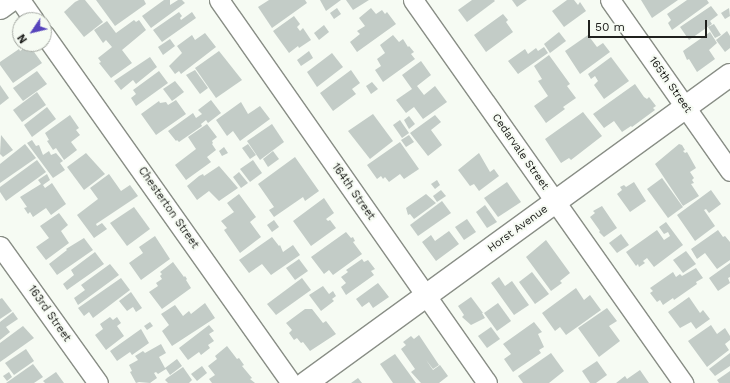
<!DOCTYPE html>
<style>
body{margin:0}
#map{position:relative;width:730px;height:383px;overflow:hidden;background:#f6fbf3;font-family:"Work Sans",sans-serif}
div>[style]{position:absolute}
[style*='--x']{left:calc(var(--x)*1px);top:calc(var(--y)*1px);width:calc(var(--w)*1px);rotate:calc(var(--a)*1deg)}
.building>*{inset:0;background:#c3ccc7}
.roads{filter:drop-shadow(1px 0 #898e86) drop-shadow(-1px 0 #898e86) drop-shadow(0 1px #898e86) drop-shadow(0 -1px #898e86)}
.street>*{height:19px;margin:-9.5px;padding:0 9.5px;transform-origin:9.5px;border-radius:9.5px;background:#fff}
.secondary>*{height:22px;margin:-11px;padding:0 11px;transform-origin:11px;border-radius:11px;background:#fff}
span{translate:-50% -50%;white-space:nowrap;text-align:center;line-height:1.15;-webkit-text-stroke:4px #f6fbf3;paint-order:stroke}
.street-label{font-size:11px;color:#20211e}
.north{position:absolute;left:12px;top:12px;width:40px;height:40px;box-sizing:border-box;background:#f6fbf3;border:1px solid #a0a49e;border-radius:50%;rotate:235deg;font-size:11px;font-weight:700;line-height:16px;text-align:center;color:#20211e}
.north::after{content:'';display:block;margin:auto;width:14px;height:18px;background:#5644bc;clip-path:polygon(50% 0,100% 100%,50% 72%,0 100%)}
.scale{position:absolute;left:588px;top:20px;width:119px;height:18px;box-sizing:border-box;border:2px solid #20211e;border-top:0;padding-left:5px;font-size:12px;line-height:14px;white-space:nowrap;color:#20211e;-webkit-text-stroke:3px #f6fbf3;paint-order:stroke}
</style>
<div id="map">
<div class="building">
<i style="clip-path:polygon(79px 0,85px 0,103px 22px,84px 37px,64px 12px,75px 2px)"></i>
<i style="clip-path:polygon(96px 0,144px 0,146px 4px,115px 26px)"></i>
<i style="clip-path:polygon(164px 0,170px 0,170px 5px,178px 0,182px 0,185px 3px,151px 28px,142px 16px)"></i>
<i style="clip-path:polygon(269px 0,305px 0,307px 3px,272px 28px,258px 7px)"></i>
<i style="clip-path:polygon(320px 0,341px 0,326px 11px)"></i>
<i style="clip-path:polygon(346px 0,369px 0,353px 10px)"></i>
<i style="clip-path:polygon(472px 0,494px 0,495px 1px,467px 22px,458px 10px)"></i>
<i style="clip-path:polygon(512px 0,527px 0,517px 7px)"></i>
<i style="clip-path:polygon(567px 0,574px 0,578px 5px,580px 2px,586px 11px,564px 27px,552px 11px)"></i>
<i style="clip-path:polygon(641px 0,678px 0,652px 18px)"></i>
<i style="clip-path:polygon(687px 0,707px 0,709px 3px,672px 30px,668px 23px,671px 20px,667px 14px)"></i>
<i style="clip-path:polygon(711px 6px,718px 15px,710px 21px,712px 24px,689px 40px,680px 27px)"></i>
<i style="clip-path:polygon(337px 8px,341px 14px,334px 19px,330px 13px)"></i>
<i style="clip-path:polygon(371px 8px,376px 14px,382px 10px,385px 14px,387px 12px,396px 24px,357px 52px,350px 42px,360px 34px,357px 31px,365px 26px,359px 18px)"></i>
<i style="clip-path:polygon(729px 8px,730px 16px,725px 19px,721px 13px)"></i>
<i style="clip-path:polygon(179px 12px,182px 16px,180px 18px,181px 20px,192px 12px,196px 18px,162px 42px,153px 30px)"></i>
<i style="clip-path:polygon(503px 14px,508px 20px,506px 22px,513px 32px,486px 52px,474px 35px)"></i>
<i style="clip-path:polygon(294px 16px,300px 24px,297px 27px,300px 31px,303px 28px,311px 40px,299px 48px,298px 46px,289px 53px,273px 31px)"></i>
<i style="clip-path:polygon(134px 20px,136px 22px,139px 20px,146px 30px,122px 50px,132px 63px,111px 78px,99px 63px,101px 62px,98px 58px,112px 47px,106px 40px,103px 43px,94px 30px,107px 21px,116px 33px)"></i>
<i style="clip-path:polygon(714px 24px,721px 35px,715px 38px,708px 27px)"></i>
<i style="clip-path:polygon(324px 25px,329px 32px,319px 40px,314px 33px)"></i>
<i style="clip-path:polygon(727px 31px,730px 36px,730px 48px,725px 52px,716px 40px)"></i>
<i style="clip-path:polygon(559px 32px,566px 41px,550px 53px,544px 44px)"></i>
<i style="clip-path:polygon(710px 32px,717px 43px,709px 50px,715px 59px,697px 72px,689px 59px,687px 60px,683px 51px)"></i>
<i style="clip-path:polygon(205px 33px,216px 47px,181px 74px,179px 71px,175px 74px,169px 66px,182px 53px,177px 46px,192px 35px,195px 40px)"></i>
<i style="clip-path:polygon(393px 35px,399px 42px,403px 39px,408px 47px,409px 46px,414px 52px,411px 54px,415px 59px,383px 82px,375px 70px,381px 66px,377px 59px,385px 53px,380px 45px)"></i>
<i style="clip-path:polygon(588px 35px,597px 47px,603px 43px,610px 52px,580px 74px,565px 51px)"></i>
<i style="clip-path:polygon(170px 39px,175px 46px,163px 55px,158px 47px)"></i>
<i style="clip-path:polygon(29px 45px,42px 63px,13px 83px,0 65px,0 62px,19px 49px,20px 51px)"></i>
<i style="clip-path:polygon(544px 47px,548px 53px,518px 74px,508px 61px,525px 49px,528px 54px,536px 48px,538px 51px)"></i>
<i style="clip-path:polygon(219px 51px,242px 80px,216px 98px,195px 68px)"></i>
<i style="clip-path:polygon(309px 51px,313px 58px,301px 66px,297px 60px)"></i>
<i style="clip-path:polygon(332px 53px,343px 67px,317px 87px,307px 72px)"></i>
<i style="clip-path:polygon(549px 55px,570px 84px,567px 86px,576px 98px,563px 107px,565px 109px,546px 123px,534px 106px,548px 96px,538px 81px,542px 79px,534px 66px)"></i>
<i style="clip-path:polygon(150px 57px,157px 67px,136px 84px,133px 80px,121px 90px,114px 81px)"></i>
<i style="clip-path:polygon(611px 57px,629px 81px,604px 99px,594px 85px,598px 81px,595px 76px,591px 79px,588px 74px)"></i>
<i style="clip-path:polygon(421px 61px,431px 75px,417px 86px,424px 95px,435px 86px,447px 102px,423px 119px,414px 107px,406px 113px,396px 100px,412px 89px,402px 75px)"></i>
<i style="clip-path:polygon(195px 70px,208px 88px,200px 94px,186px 75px)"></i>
<i style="clip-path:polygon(351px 70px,360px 83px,352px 89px,356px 94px,333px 111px,320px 93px)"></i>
<i style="clip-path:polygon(37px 71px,47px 84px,23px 101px,13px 88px)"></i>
<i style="clip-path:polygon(159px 71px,168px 83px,136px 106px,131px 98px,136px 94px,133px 90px)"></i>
<i style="clip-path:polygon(175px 81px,184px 92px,172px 101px,163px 89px)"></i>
<i style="clip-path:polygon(372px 82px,378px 89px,371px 94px,366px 86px)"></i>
<i style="clip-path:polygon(635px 84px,644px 97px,647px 99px,649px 97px,656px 106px,653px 108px,655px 110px,632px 127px,631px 126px,622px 132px,614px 121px,604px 128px,593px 114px)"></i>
<i style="clip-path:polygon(0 85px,9px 98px,0 105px)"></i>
<i style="clip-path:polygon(37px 92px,46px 105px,22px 122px,13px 110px)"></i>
<i style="clip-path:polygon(176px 100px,186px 114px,156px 135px,141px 114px,159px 101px,160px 103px,166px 102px,168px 105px)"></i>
<i style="clip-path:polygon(211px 100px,221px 113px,208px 123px,206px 120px,201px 124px,202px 126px,179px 142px,177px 140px,176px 141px,168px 131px,193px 113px,196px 118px,202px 114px,198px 110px)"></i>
<i style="clip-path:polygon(241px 102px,248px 114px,260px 106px,270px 119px,240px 141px,233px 131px,227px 136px,216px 120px)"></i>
<i style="clip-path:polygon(47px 107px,56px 119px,32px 137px,24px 125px)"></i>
<i style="clip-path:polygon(583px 112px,602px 136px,571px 160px,569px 158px,561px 163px,545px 139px)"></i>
<i style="clip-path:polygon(373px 114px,393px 141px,370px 159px,348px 131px)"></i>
<i style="clip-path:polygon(70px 115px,79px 128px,76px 130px,80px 135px,71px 142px,77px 150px,64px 160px,56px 148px,53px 150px,47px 141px,49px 140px,45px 133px)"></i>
<i style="clip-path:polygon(435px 115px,441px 122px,431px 130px,442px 145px,428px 156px,410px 133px)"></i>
<i style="clip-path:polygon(409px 116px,415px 124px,409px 129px,404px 120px)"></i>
<i style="clip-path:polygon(400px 120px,409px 133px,402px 138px,393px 125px)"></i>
<i style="clip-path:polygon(207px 124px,217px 137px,212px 141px,213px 143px,212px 144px,216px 150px,207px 157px,211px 162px,186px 180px,175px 165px,196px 149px,188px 137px)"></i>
<i style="clip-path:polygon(272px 124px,284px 142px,260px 160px,247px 141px)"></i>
<i style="clip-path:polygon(1px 135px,13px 150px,3px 157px,0 154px)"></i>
<i style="clip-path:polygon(409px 135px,414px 142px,406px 147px,401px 140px)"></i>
<i style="clip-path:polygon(32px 140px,36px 146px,39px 145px,43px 155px,49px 151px,51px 155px,56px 153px,63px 161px,60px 163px,65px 170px,53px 178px,27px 143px)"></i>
<i style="clip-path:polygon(400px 142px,419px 169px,404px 179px,400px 174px,389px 182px,385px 177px,383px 179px,381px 176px,377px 179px,367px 165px)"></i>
<i style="clip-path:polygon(25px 144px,36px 158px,0 183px,0 164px)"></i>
<i style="clip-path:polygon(248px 144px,256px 155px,250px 159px,242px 148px)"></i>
<i style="clip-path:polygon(679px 144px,682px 145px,685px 150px,683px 151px,685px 153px,687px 152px,696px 168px,690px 172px,694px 178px,692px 180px,694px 183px,691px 184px,699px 196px,683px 206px,655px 164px)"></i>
<i style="clip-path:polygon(224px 147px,228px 153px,222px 156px,219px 151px)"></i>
<i style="clip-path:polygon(273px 151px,279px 159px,268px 167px,263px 159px)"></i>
<i style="clip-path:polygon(86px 153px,105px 174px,84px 190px,67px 167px)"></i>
<i style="clip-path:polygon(479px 153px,490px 172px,494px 169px,499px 176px,479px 191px,474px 184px,470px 186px,458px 170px)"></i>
<i style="clip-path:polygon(295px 157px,319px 191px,305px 201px,303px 197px,274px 217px,269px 210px,274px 207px,258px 184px)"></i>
<i style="clip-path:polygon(37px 160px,46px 172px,6px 201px,0 192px,0 187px)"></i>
<i style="clip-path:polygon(253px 160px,262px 173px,250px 182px,240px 169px)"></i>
<i style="clip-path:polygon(219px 166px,238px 188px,219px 201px,209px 191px,197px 200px,187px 186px,199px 176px,203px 174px,204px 176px)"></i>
<i style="clip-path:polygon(239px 172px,248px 183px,241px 188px,233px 177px)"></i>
<i style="clip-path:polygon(47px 174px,50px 180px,43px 185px,45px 188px,52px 183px,66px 204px,51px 215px,46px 208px,33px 217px,30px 212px,28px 214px,24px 208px,27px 207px,20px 197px,41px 184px,38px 180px)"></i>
<i style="clip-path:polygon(109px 174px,121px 191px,130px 185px,138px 196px,96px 224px,97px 226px,102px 223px,107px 229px,94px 238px,77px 215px,98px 199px,90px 188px)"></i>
<i style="clip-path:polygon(662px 178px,683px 207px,668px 218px,647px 189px)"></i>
<i style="clip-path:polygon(437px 180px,440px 185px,435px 189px,431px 184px)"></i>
<i style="clip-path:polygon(507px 182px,521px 202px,498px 217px,484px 198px)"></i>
<i style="clip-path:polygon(634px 182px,646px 201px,630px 212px,617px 194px,622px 190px,620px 187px,624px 185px,626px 187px)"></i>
<i style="clip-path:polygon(441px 190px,446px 196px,437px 202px,433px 196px)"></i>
<i style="clip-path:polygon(711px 190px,721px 204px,709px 213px,706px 209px,704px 210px,715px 226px,695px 241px,677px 215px)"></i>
<i style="clip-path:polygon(239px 194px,256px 217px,250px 222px,261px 237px,240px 253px,224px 230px,227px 228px,221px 221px,234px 212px,227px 203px)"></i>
<i style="clip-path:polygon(426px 194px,436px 203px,414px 219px,410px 214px,408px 215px,406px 208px)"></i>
<i style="clip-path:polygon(324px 198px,334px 213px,326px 219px,328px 221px,330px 220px,336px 228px,311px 246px,293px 221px)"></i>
<i style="clip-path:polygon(442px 201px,451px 213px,418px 236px,410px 225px)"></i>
<i style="clip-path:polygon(485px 205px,497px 222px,487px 228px,476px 212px)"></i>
<i style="clip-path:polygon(602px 206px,617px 228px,604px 237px,599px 232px,600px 231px,590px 217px,595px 213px,593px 211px)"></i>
<i style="clip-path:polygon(134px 207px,150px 229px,127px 246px,110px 223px)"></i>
<i style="clip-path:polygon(59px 213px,68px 225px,61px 231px,69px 243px,46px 260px,36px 247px,49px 238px,40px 226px)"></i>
<i style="clip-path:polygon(467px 219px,476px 232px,464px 240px,455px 227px)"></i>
<i style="clip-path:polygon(274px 220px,279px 227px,272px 232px,267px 225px)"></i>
<i style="clip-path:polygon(666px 222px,683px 245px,654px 267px,647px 258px,643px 261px,645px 263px,639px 267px,638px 264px,636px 266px,626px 252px,657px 230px,664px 240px,670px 236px,668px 232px,664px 234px,659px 227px)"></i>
<i style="clip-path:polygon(718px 230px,723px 237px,725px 236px,730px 242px,730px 260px,717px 269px,705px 253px,697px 259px,691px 249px)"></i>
<i style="clip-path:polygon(449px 231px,459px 244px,436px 261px,422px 242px,431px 235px,435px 241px)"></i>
<i style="clip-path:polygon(346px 232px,351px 238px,353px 237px,355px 241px,353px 242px,362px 254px,333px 275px,329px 270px,324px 274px,311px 257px)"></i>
<i style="clip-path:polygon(621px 234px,629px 245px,617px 253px,609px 243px)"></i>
<i style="clip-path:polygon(155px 236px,170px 259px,141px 280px,129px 263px,143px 253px,139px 247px)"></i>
<i style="clip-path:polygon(272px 237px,279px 246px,280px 245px,283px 252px,293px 245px,300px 255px,271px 275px,262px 264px,249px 273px,239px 260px)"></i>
<i style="clip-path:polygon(84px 238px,93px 250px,57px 275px,49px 264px,67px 250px,66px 249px)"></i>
<i style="clip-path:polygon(546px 240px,570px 273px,560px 281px,562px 283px,551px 291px,526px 257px)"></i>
<i style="clip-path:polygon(686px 251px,696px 264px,683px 273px,673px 260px)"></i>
<i style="clip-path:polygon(95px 252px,104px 264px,67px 290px,63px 284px,74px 275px,71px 270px)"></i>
<i style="clip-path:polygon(299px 259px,308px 271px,295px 280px,286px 268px)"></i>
<i style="clip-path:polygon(362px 259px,364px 262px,368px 260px,375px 269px,371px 271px,374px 275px,346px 295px,341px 287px,346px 283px,341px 277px,348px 272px,346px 270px)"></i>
<i style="clip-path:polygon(173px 262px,184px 277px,185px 276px,187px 279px,186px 280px,191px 288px,162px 309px,149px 292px,158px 286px,156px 283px,162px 279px,160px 276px,162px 274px,160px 272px)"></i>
<i style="clip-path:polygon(730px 263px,730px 277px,728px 278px,730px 283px,718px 291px,709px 278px)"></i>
<i style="clip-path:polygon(110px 264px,119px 275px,78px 305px,74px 298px,85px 290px,81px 285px)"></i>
<i style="clip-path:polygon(696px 268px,703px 278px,696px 282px,697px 284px,674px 300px,673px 298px,663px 305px,660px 300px,657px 302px,650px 293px,653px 291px,650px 288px,673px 272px,676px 277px,680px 274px,682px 276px)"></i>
<i style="clip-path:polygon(532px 272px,549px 294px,535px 304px,519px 282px)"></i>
<i style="clip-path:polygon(499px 277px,505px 286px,512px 281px,529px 305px,514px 315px,491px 283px)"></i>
<i style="clip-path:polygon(121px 278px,130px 290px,93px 318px,89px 312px,84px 316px,78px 308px)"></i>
<i style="clip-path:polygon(302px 278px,311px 290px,276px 315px,267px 304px)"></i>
<i style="clip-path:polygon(378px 283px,389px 297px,373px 308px,369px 302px,362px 307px,356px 299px)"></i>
<i style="clip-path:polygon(323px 286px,329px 294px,333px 291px,336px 296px,332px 299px,334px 301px,321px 311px,309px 295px)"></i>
<i style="clip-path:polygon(576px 288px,584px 300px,590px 295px,601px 310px,566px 335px,560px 327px,555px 331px,542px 313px)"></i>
<i style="clip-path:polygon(131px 292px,142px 308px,136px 312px,133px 307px,127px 311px,119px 301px)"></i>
<i style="clip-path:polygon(471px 297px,483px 313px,482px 313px,485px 318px,471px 325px,462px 317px,464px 315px,458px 306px)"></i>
<i style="clip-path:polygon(689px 297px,700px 313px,703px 310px,710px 319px,696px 329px,691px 322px,680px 328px,668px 312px)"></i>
<i style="clip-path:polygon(2px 298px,12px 311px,0 319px,0 299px)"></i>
<i style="clip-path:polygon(205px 303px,215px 318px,172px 346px,162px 331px,169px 325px,161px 314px,175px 305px,183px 316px,189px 311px,191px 314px)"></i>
<i style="clip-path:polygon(498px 303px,511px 321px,497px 331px,484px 313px)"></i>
<i style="clip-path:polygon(607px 308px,617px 321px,609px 326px,620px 341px,599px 357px,578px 328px)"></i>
<i style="clip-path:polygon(305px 309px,312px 309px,323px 323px,326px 321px,336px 334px,310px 351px,303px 342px,301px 343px,297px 338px,294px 340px,289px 333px,292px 330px,286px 323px)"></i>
<i style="clip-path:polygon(13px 312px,18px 319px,6px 327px,10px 332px,0 340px,0 322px)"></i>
<i style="clip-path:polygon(110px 317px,113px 320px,117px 317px,121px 323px,117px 326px,124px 336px,106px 350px,95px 335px,103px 329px,100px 324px)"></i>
<i style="clip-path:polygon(150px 322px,153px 326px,147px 330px,144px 326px)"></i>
<i style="clip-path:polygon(534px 322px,542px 332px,538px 334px,544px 347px,539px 350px,541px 353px,513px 372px,504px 359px,511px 354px,503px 344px)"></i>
<i style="clip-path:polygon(209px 325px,214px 331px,209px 334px,214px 341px,208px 345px,210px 348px,201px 355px,199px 352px,188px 360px,179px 348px)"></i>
<i style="clip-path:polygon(711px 325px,717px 334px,725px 328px,730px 336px,730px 340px,725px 344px,729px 350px,707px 367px,688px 341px)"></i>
<i style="clip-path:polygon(23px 326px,34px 338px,0 362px,0 343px)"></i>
<i style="clip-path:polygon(491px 327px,500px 339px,487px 348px,478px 336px)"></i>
<i style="clip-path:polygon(141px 329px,149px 343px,132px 355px,130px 352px,117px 361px,110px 351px)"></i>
<i style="clip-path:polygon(419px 335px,439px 365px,433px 369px,426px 360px,433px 370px,440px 365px,448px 376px,439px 383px,421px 383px,411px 372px,415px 369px,401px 349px,406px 345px,403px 342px,411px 336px,414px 339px)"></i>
<i style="clip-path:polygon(161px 344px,166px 353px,159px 357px,165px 368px,177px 359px,182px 366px,170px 375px,166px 369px,158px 374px,156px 372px,154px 373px,157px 378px,150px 383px,139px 382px,136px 383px,130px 372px,132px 371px,129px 365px,138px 360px,135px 356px,143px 351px,145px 353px)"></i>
<i style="clip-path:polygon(227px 346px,237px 359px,239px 358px,244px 365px,242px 366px,252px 378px,250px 379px,255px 383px,212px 383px,209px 379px,215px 375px,208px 366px,217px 359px,215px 356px)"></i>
<i style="clip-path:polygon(26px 349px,34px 361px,14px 375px,5px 363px)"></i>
<i style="clip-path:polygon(551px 353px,564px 371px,549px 383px,523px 383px,518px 376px)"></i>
<i style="clip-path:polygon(730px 353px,730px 366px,715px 376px,709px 369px)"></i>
<i style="clip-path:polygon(395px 354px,416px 383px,393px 383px,380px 364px)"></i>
<i style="clip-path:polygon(597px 361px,607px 375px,596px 383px,590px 383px,582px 371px)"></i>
<i style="clip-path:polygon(33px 364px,43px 377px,34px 383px,6px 383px)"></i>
<i style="clip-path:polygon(202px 366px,207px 373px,197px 381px,191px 374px)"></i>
<i style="clip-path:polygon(183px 367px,192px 380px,189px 383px,168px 383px,165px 380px,167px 378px)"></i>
<i style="clip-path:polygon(640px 370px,649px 383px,616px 383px,625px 376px,627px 379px)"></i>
<i style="clip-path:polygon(730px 371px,730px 383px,719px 383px,717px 380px)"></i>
<i style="clip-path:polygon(9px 372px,12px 377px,7px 381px,3px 376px)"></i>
<i style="clip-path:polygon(56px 372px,64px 383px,45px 383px,43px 381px)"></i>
<i style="clip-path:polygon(358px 378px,362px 383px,351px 383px)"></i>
</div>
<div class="roads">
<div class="street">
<i style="--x:20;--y:0;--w:24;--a:55"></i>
<i style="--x:219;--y:0;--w:467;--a:55"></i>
<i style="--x:413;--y:0;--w:469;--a:54.8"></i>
<i style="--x:610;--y:0;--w:209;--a:54.9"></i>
<i style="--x:44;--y:34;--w:428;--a:54.7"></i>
<i style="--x:0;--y:246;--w:168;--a:54.4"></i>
</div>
<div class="secondary">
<i style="--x:0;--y:8;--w:14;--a:-36"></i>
<i style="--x:306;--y:383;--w:524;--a:-36"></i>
</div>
</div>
<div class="street-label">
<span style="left:670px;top:85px;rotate:55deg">165th Street</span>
<span style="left:520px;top:152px;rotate:55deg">Cedarvale Street</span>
<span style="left:353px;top:192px;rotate:55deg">164th Street</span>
<span style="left:168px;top:208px;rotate:55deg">Chesterton Street</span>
<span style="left:518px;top:229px;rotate:-36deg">Horst Avenue</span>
<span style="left:49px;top:314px;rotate:55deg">163rd Street</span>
</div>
<div class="north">N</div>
<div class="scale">50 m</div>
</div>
